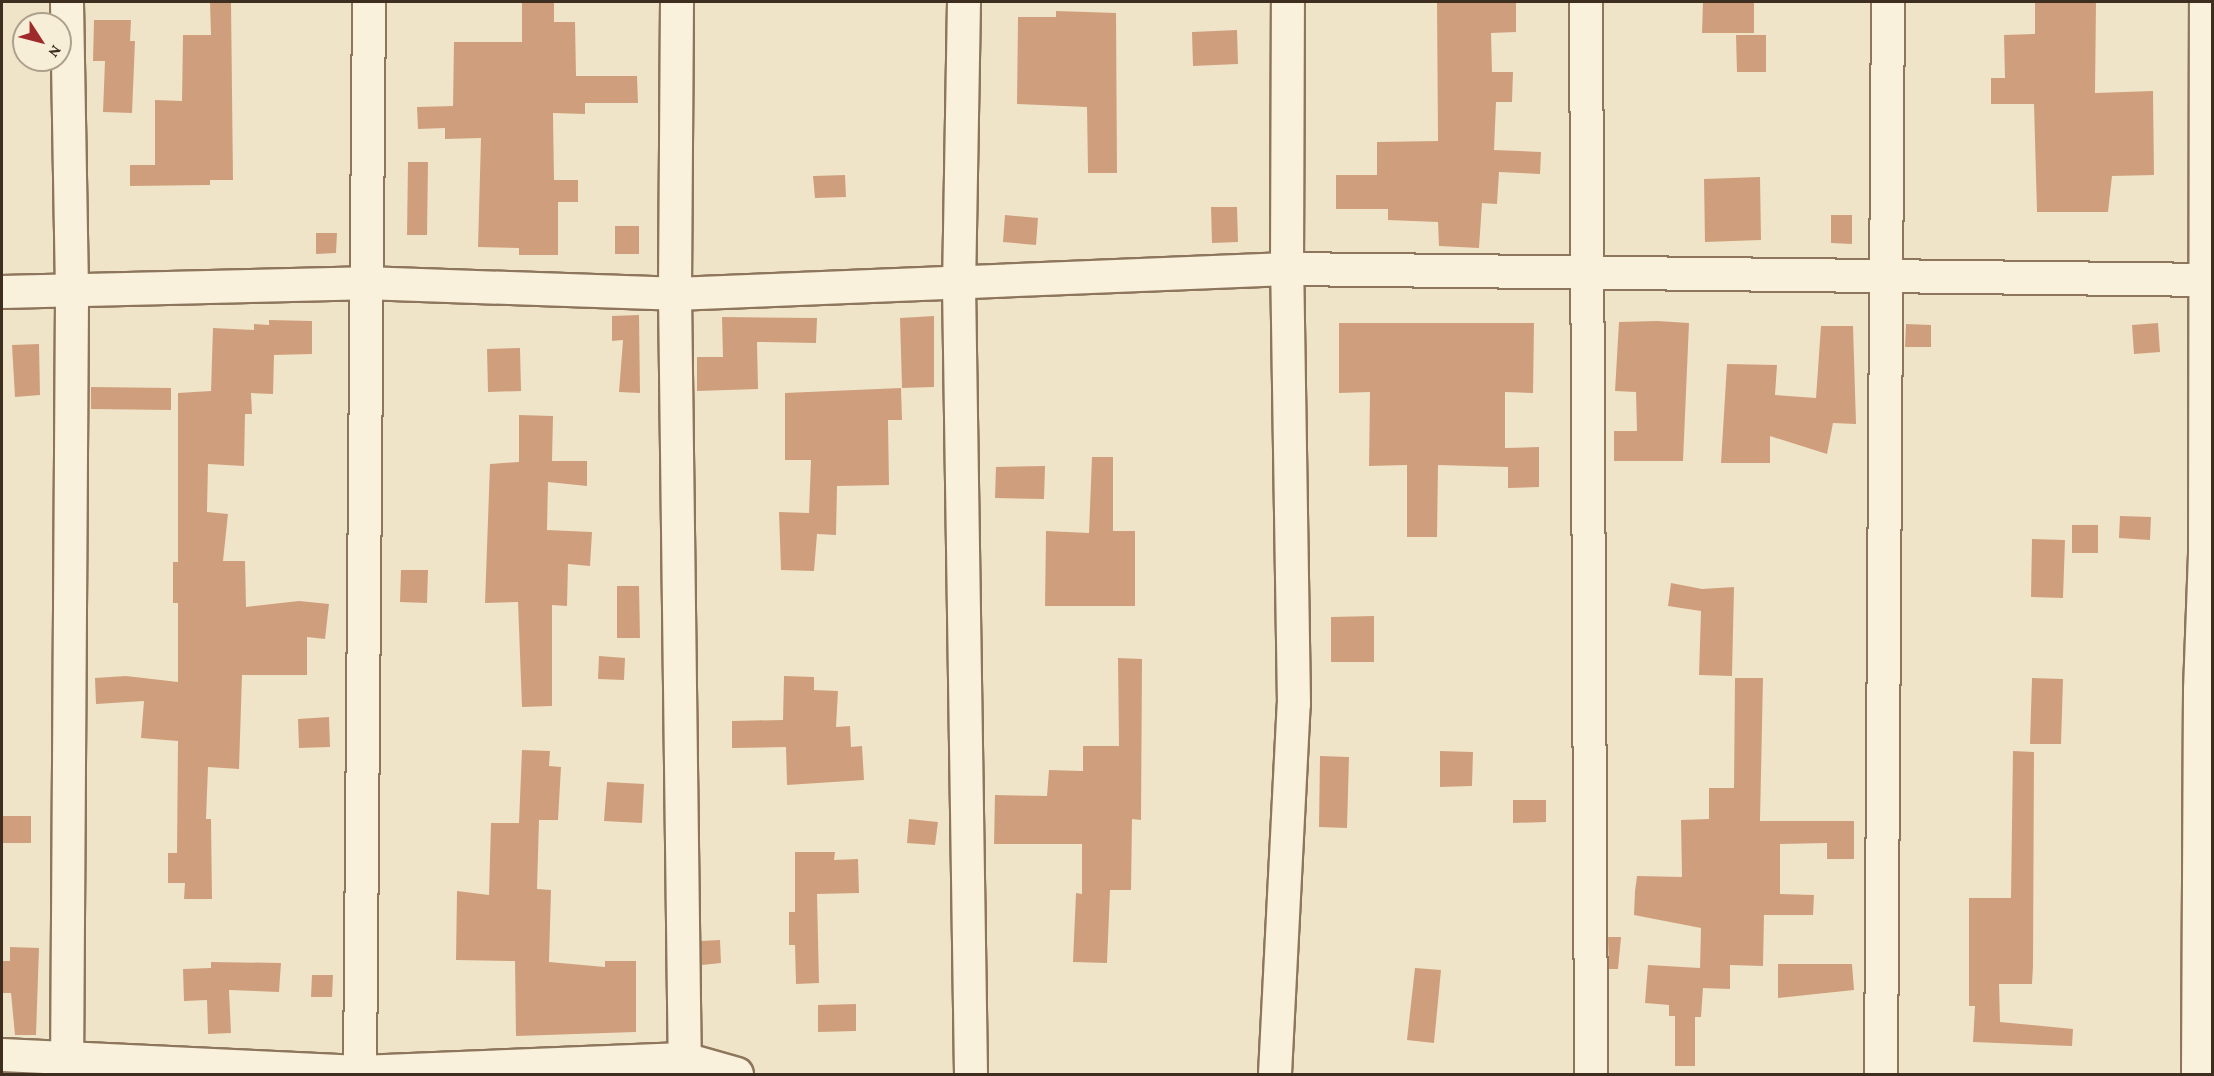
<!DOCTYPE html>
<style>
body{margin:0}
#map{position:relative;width:2214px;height:1076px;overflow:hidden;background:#f0e4c8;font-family:"Crimson Pro",serif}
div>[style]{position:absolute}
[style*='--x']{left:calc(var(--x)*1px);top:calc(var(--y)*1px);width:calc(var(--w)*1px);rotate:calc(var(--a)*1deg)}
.building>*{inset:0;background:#cf9f7d}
.roads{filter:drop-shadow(2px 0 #8d765c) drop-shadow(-2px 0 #8d765c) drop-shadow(0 2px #8d765c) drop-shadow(0 -2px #8d765c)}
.minor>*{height:32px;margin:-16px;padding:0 16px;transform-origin:16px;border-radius:16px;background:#faf1dc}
span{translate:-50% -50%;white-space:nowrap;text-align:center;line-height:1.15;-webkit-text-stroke:6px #f7eed8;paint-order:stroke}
.frame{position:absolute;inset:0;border:3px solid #3d2e20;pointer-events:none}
.north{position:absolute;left:12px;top:12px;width:60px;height:60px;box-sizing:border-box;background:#f7eed8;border:2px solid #ada18e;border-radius:50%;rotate:126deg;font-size:16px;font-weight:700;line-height:24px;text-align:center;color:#3d2e20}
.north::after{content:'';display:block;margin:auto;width:21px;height:27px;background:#9e2a2b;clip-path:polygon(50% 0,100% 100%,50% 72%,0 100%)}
</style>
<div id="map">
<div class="building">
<i style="clip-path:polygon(210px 2px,231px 2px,233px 180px,210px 180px,210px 185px,130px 186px,130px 165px,155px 165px,155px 100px,182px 101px,183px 35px,211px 35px)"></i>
<i style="clip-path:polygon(522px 2px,554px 2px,554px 22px,575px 22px,576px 76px,637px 76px,638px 103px,585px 103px,585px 114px,553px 113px,554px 180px,578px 180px,578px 202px,558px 202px,558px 255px,519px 255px,519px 248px,478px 247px,481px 138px,445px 139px,445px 128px,418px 129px,417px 107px,453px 106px,454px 42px,522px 42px)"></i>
<i style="clip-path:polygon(1437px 2px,1516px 3px,1516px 32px,1491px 33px,1492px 72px,1513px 72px,1512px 102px,1496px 102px,1494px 150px,1541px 152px,1540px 174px,1499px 172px,1497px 204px,1482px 203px,1479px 248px,1439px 246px,1438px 222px,1388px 220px,1388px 209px,1336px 209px,1336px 175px,1377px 175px,1377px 142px,1438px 141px)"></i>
<i style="clip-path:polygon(1703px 2px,1754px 2px,1754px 33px,1702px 33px)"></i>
<i style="clip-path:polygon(2035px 2px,2096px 2px,2095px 93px,2153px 91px,2154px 175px,2112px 176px,2108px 212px,2037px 212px,2034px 104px,1991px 104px,1991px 78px,2005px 78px,2004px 35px,2035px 34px)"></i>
<i style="clip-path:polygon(1056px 11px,1116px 13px,1117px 173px,1088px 173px,1087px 107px,1017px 104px,1018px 17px,1056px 17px)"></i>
<i style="clip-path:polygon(94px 20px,131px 20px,130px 41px,135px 41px,132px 113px,103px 112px,105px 61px,93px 61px)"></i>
<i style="clip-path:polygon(1237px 30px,1238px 64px,1193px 66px,1192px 32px)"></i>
<i style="clip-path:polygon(1736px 35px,1766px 35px,1766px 72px,1737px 72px)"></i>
<i style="clip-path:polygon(408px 162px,428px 162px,427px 235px,407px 235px)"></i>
<i style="clip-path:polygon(845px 175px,846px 197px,815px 198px,813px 176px)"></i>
<i style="clip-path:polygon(1760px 177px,1761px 240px,1705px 242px,1704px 179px)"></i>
<i style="clip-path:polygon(1211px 207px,1237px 207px,1238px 242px,1212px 243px)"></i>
<i style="clip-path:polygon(1005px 215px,1038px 218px,1036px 245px,1003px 242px)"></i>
<i style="clip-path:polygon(1831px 215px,1852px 215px,1852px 244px,1831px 243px)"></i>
<i style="clip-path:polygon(615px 226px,639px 226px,639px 254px,615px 254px)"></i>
<i style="clip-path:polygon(316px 233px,337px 233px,336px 253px,316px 254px)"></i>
<i style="clip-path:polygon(639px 315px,640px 393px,619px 392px,623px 340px,612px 341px,612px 316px)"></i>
<i style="clip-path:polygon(934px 316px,934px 387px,902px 388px,900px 318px)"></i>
<i style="clip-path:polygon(722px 317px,817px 318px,816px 343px,757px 342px,758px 389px,697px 391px,697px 357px,723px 357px)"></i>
<i style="clip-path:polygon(269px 320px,312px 321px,312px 354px,274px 355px,273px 394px,251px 393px,252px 414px,245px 414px,244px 466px,208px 464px,207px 512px,228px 514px,223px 561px,245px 561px,246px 607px,299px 601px,329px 604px,325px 639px,307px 637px,307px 675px,242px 675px,239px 769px,208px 767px,206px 819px,211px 819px,212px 899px,184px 899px,185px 883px,168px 883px,168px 853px,177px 853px,178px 741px,141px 738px,144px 701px,96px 704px,95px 678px,126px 676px,178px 682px,178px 603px,173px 603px,173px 562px,178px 562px,178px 393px,211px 391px,213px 328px,254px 330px,254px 324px,269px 325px)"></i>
<i style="clip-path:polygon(1657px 321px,1689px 323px,1683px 461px,1614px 461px,1614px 431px,1637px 431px,1636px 392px,1615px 391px,1619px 322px)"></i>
<i style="clip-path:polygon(1339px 323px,1534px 323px,1533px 393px,1505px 392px,1505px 448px,1539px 447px,1539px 487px,1508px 488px,1508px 467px,1438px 465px,1437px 537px,1407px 537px,1407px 465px,1369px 466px,1370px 392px,1339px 393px)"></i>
<i style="clip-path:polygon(2158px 323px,2160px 352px,2134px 354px,2132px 325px)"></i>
<i style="clip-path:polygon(1906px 324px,1931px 325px,1931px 347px,1905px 347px)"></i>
<i style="clip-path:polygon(1821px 326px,1853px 326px,1856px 424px,1833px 423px,1827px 454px,1770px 436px,1770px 463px,1721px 463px,1727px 364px,1777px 365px,1775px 395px,1816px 398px)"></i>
<i style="clip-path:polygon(39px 344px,40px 395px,15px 397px,12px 345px)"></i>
<i style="clip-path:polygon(520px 348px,521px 391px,488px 392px,487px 349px)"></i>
<i style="clip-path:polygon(91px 387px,171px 388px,171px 410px,91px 409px)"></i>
<i style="clip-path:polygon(901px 388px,902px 420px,888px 420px,889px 485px,837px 486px,836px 535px,817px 534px,814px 571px,781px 570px,779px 512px,809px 513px,811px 460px,785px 460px,785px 393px)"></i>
<i style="clip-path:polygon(519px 415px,553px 416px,552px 461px,587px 461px,587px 486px,548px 482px,547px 530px,592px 532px,590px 566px,568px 564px,567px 606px,552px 605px,552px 706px,522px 707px,518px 602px,485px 603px,490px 464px,519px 462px)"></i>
<i style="clip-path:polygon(1092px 457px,1113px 457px,1113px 531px,1135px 531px,1135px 606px,1045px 606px,1046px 531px,1089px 533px)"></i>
<i style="clip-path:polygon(1045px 466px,1044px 499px,995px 498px,996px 467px)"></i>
<i style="clip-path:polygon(2120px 516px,2151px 517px,2150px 540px,2119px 538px)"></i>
<i style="clip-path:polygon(2072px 525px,2098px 525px,2098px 553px,2072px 553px)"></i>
<i style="clip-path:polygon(2032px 539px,2065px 540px,2063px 598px,2031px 597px)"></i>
<i style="clip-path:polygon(401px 570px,428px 570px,427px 603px,400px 602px)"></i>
<i style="clip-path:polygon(1671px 583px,1702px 589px,1734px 587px,1732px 676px,1699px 675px,1701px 611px,1668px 606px)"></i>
<i style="clip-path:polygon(617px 586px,639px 586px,640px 638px,617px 638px)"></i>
<i style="clip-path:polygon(1374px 616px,1374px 662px,1331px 662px,1331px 617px)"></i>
<i style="clip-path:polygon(599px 656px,625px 658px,624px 680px,598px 679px)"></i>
<i style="clip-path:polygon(1118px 658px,1142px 659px,1141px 820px,1132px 819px,1131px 890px,1110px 890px,1107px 963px,1073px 962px,1076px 893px,1082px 894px,1082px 844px,994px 844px,995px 795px,1047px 796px,1049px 770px,1083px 771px,1083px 746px,1119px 746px)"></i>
<i style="clip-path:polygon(784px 676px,814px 677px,814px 690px,838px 691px,836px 727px,850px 726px,851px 747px,862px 746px,864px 780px,787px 785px,786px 747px,732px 748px,732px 721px,783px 720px)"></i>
<i style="clip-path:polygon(1735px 678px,1763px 678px,1760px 821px,1854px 821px,1854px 859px,1827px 859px,1827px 843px,1780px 844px,1780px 894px,1814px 895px,1813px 915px,1764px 915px,1763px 966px,1730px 965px,1730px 989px,1703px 988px,1701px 1017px,1695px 1017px,1695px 1066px,1675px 1066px,1675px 1016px,1669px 1016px,1669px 1005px,1645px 1003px,1648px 965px,1700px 968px,1701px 928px,1634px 915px,1635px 891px,1637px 876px,1682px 877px,1681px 820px,1709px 819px,1709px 788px,1734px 788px)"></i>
<i style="clip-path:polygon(2032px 678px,2063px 679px,2061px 744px,2030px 744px)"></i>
<i style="clip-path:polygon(329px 717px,330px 747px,299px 748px,298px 719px)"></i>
<i style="clip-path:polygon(522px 750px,550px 751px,549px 766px,561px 767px,558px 820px,539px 820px,537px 889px,551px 890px,549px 962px,605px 967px,605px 961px,636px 961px,636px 1032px,516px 1036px,515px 961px,456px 960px,457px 891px,489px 895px,491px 823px,519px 823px)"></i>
<i style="clip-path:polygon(1440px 751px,1473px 752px,1472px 786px,1440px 787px)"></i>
<i style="clip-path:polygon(2013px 751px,2034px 752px,2033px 966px,2032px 984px,1999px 984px,2000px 1022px,2073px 1029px,2072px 1046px,1973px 1042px,1975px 1006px,1969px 1006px,1969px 898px,2011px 898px)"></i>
<i style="clip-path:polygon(1320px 756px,1349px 757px,1347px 828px,1319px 827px)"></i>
<i style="clip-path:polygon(607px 782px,644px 784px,642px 823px,604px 821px)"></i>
<i style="clip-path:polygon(1513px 800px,1546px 800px,1546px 822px,1513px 823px)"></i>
<i style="clip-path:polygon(2px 816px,31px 816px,31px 843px,2px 843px)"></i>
<i style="clip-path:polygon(909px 819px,938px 822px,935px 845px,907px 843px)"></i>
<i style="clip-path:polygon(795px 852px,835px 852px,834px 860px,858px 859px,859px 893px,817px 894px,819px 983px,796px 984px,795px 945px,789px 945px,789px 912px,795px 912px)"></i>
<i style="clip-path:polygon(1608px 937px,1621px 937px,1618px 969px,1609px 969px)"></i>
<i style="clip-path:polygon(720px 940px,721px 963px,702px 965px,701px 941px)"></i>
<i style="clip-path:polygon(10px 947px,39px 948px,36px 1035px,15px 1035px,11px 993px,2px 993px,2px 961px,10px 961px)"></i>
<i style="clip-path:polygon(211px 962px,281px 963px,279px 992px,229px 990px,231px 1033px,208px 1034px,207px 1000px,184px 1001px,183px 969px,211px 968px)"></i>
<i style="clip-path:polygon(1778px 964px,1852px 964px,1854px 990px,1778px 998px)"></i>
<i style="clip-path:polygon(1415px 968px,1441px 970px,1434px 1043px,1407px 1040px)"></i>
<i style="clip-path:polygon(312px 975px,333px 975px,332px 997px,311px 997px)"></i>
<i style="clip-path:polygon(856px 1004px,856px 1031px,818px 1032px,818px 1005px)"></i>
</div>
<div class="roads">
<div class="minor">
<i style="--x:677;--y:2;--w:292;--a:90.4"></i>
<i style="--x:675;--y:294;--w:780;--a:89.27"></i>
<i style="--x:964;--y:2;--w:282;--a:91"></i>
<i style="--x:959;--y:284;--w:790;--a:89.13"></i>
<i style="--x:1586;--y:2;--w:1072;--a:89.73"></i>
<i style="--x:2;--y:292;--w:362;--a:-1.4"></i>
<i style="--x:364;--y:283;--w:311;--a:2"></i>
<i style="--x:675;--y:294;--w:613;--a:-2.34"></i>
<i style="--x:1287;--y:269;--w:925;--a:0.68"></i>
<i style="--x:2;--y:1055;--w:358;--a:2.7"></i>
<i style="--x:360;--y:1072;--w:324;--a:-2.3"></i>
<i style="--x:684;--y:1059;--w:55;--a:15.8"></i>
<i style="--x:67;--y:1074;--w:784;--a:-89.63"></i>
<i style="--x:72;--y:290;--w:288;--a:-91"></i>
<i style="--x:360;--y:1074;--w:1072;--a:-89.52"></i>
<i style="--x:1275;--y:1074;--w:370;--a:-87.1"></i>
<i style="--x:1294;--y:704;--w:435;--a:-90.9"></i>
<i style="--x:1287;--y:269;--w:267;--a:-89.8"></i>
<i style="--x:1881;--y:1074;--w:1072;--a:-89.63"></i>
<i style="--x:2198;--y:1074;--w:384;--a:-89.7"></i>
<i style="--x:2200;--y:690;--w:138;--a:-87.9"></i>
<i style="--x:2205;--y:552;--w:550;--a:-89.9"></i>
</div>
</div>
<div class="frame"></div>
<div class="north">N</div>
</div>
